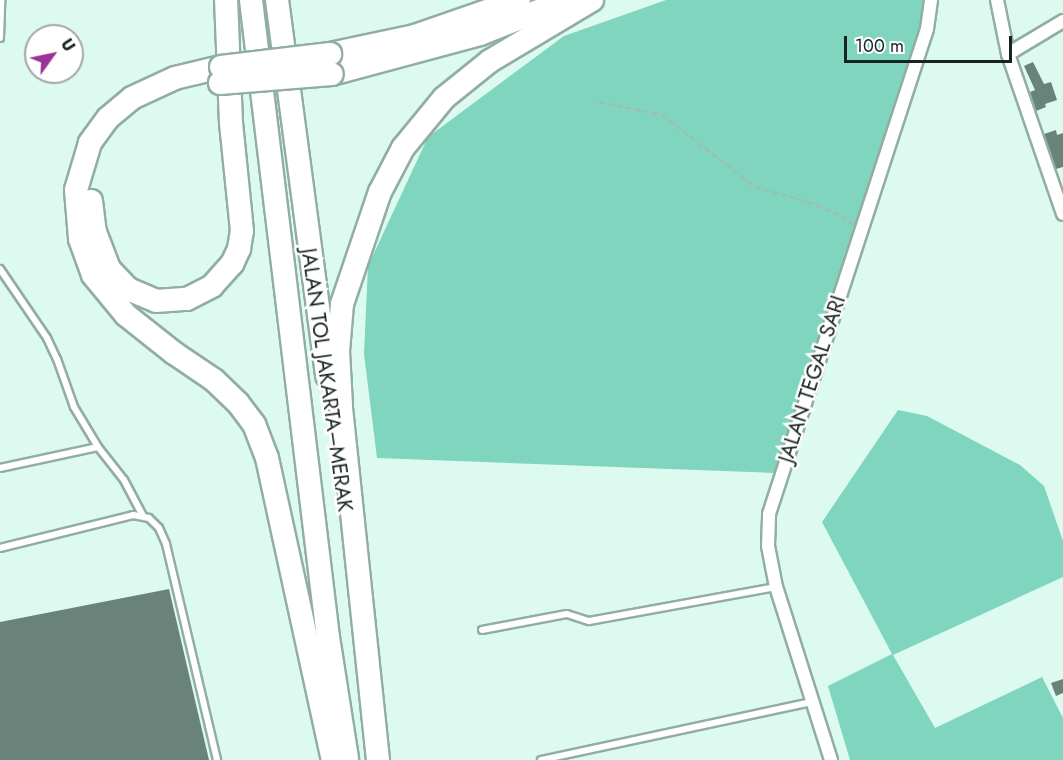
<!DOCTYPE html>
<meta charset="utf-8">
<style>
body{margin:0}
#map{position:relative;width:1063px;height:760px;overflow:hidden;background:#ddfaf0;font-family:Jost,sans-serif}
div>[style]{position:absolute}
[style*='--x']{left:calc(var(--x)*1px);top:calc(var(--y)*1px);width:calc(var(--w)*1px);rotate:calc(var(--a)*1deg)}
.green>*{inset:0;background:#7fd5bd}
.building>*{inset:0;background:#69837b}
.path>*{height:2px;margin-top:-1px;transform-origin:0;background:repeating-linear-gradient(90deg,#a2bab1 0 6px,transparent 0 9px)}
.roads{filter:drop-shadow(2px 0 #91ada4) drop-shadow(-2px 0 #91ada4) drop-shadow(0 2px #91ada4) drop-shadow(0 -2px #91ada4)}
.service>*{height:6px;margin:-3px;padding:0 3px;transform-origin:3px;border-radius:3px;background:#fff}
.minor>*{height:12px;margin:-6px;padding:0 6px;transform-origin:6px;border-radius:6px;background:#fff}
.motorway>*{height:22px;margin:-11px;padding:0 11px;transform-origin:11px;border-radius:11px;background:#fff}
.bridges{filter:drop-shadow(2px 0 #91ada4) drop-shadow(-2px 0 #91ada4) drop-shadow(0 2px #91ada4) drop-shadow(0 -2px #91ada4)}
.motorway-bridge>*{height:22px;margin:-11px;padding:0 11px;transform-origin:11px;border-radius:11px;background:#fff}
span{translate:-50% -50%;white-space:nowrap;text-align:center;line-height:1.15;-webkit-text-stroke:5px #fff;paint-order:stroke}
.street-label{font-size:21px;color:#192420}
.north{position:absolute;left:24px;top:24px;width:60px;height:60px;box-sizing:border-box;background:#fff;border:2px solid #a3a7a6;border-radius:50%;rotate:57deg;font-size:16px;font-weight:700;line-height:24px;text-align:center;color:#192420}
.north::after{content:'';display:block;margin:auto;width:21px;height:27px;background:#9c3497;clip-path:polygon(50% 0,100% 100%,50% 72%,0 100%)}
.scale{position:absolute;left:844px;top:36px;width:168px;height:27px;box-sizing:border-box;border:3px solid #192420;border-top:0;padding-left:8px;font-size:18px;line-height:21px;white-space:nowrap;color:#192420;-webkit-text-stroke:4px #fff;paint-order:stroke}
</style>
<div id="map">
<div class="green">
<i style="clip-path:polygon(666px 0,924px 0,924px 17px,774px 473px,377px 458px,364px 354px,368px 266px,428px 137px,564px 36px)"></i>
<i style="clip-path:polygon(898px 410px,927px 416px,1020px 465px,1044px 486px,1063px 541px,1063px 577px,893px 655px,935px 728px,1042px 677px,1063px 718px,1063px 760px,850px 760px,828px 686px,892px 654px,822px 522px)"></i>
</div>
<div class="building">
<i style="clip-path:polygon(1033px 62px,1044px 84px,1051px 82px,1057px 100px,1045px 104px,1046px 107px,1036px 111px,1030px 92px,1035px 90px,1024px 66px)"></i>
<i style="clip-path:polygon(1056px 130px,1057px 135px,1063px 133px,1063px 167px,1056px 169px,1044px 134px)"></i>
<i style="clip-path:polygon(169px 589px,209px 760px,0 760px,0 622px)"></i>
<i style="clip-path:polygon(1063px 679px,1063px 693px,1056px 696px,1051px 683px)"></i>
</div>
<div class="path">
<i style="--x:599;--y:102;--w:64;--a:11.7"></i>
<i style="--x:662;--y:115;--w:118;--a:37.7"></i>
<i style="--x:755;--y:187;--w:55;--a:15.8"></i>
<i style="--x:808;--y:202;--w:36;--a:23"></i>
<i style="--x:841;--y:216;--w:15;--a:37"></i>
</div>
<div class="roads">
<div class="service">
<i style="--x:0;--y:38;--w:38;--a:-88"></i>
<i style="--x:0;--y:269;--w:83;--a:55.7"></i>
<i style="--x:47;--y:338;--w:23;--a:65"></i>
<i style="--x:57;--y:359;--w:51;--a:70.5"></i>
<i style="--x:74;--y:407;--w:47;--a:59"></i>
<i style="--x:98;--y:447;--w:42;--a:51.8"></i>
<i style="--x:124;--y:480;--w:41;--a:62.2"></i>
<i style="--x:0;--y:468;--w:100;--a:-12.1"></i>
<i style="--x:0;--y:548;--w:137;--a:-13.9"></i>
<i style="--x:133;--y:515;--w:16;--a:11"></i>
<i style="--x:149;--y:518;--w:14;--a:45"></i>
<i style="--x:159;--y:528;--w:17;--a:66"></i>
<i style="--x:166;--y:544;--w:222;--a:76.7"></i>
<i style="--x:482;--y:630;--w:86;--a:-10.7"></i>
<i style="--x:567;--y:614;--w:23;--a:18"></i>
<i style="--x:589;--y:621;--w:190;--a:-10.3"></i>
<i style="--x:541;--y:760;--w:276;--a:-12.1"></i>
</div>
<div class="minor">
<i style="--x:997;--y:0;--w:55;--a:78.5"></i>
<i style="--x:1008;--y:54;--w:169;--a:71"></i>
<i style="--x:1008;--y:54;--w:64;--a:-31"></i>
<i style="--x:831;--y:760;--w:182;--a:-107.6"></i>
<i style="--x:776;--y:587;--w:42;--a:-101"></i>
<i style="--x:768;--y:546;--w:32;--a:-88"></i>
<i style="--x:769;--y:514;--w:510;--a:-71.96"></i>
<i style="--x:927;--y:29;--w:29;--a:-82"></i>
</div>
<div class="motorway">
<i style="--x:251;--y:0;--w:642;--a:83.11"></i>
<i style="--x:328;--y:637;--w:123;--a:81.1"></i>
<i style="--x:277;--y:0;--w:379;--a:82.4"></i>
<i style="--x:330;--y:54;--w:87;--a:-12"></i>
<i style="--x:415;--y:36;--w:110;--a:-19.1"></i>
<i style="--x:221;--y:67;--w:47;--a:166.6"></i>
<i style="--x:175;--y:78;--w:47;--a:155.1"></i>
<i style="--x:132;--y:98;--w:31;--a:140"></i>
<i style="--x:108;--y:118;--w:31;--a:126"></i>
<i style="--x:90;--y:143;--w:49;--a:106.6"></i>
<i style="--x:76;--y:190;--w:49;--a:85.3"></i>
<i style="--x:80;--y:239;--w:38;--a:70"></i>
<i style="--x:93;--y:275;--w:52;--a:50.5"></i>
<i style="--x:126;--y:315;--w:61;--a:38.4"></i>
<i style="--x:174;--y:353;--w:48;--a:34"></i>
<i style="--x:214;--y:380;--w:33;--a:44"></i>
<i style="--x:238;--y:403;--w:26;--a:53"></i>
<i style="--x:254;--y:424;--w:36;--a:69"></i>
<i style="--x:267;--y:458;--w:309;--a:77.7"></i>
<i style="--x:332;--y:74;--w:153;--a:-15.1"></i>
<i style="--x:480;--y:34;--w:92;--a:-21.6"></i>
<i style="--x:91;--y:201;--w:31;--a:83"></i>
<i style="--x:95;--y:232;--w:40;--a:69"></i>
<i style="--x:109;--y:269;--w:28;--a:46"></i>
<i style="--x:128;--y:289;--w:30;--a:23"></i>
<i style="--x:156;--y:301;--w:31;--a:-4"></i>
<i style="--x:187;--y:299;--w:28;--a:-27"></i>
<i style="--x:212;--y:286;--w:30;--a:-48"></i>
<i style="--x:232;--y:264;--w:17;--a:-65"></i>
<i style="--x:239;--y:249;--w:18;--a:-81"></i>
<i style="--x:242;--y:231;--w:109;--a:-95.8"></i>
<i style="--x:231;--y:123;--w:123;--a:-92.3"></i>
<i style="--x:378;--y:760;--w:357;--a:-96"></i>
<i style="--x:341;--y:405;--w:54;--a:-93.2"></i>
<i style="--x:338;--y:351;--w:47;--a:-85.1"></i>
<i style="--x:342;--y:304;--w:118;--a:-71.3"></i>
<i style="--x:380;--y:192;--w:50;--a:-62.4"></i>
<i style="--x:403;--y:148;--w:65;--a:-50.6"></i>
<i style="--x:444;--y:98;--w:59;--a:-38.8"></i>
<i style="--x:490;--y:61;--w:119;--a:-30.9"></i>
</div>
</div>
<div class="bridges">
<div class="motorway-bridge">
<i style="--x:221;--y:67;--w:110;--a:-6.8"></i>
<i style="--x:220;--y:83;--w:112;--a:-4.6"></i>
</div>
</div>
<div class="street-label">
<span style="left:812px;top:379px;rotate:-72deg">JALAN TEGAL SARI</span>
<span style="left:327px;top:380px;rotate:82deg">JALAN TOL JAKARTA–MERAK</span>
</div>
<div class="north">U</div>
<div class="scale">100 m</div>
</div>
